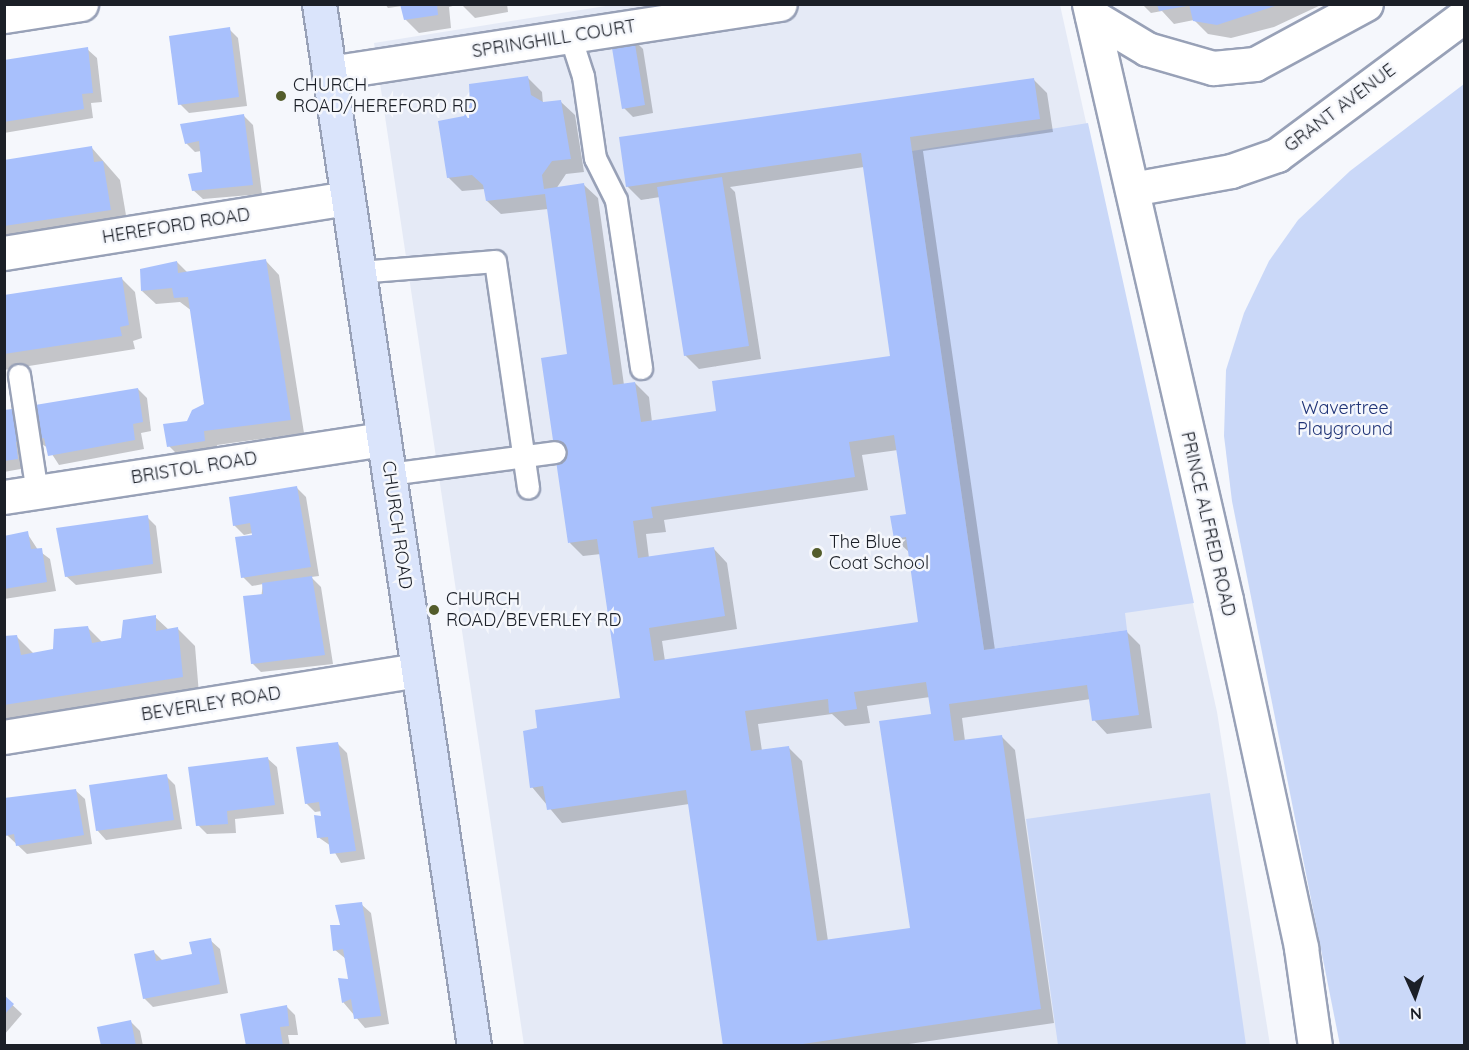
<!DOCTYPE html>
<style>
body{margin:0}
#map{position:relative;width:1469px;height:1050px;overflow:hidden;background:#f5f7fc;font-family:Quicksand,sans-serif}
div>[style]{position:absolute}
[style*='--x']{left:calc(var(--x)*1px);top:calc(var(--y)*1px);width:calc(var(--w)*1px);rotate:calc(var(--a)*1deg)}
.built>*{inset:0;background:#e5eaf6}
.green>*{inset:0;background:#cad8f8}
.shadow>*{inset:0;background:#0003}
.building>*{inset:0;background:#a8c0fc}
.roads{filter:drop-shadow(2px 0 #98a1b7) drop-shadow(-2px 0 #98a1b7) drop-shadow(0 2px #98a1b7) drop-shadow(0 -2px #98a1b7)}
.lane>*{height:21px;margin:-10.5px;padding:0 10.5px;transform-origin:10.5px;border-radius:10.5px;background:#fff}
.street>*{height:33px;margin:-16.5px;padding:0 16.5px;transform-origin:16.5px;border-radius:16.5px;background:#fff}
.secondary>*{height:33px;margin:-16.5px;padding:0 16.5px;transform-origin:16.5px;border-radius:16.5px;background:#dae4fb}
.dots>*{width:16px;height:16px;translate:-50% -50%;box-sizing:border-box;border:3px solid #f5f7fc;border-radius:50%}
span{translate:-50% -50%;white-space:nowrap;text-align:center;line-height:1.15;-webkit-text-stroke:5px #f5f7fc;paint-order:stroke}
.street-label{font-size:18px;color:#1b1f27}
.poi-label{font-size:18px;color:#1b1f27}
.left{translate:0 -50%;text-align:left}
.park-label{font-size:18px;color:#1f3376}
.frame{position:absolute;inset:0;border:6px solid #1b1f27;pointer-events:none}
.north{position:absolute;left:1385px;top:966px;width:60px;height:60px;-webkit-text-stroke:4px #f5f7fc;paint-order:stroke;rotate:177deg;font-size:16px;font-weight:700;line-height:24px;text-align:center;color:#1b1f27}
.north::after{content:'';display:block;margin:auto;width:21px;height:27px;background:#1b1f27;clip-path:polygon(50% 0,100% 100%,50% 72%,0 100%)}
</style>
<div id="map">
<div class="built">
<i style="clip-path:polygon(612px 5px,1060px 5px,1217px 712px,1270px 1045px,524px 1045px,374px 43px)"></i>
</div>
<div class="green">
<i style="clip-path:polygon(1464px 84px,1464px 1045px,1340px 1045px,1232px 501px,1224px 436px,1226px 370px,1244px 313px,1269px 261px,1298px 220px,1350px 171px)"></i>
<i style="clip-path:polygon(1088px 123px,1194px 603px,1125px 613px,1127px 630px,984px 650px,912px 151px)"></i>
<i style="clip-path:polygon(1210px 793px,1246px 1045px,1058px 1045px,1026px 819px)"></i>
</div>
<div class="shadow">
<i style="clip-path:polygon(385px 4px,460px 4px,449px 7px,451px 28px,419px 33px,405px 19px,402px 6px,388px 8px)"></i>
<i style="clip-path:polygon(461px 4px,507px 4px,508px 12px,475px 18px)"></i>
<i style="clip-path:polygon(1142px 4px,1323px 4px,1274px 27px,1231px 38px,1208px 34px,1194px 20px,1174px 24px,1162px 11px,1151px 13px)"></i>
<i style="clip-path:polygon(229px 29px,238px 38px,247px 106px,189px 113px,180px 104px)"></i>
<i style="clip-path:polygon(633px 39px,643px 49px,653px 113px,633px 117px,624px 108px)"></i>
<i style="clip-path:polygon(87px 49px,97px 58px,102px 102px,91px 103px,93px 118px,4px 133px,4px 62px)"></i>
<i style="clip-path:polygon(evenodd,528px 78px,542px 92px,543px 104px,561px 102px,575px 115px,584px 172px,566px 174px,556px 189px,584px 185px,598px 198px,624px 385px,635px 383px,649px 397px,652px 422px,718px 412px,892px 357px,864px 167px,730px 187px,735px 192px,761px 359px,699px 369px,685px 355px,660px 197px,641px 200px,627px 186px,1033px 79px,1047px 93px,1053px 132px,923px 151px,995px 650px,1126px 631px,1140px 645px,1152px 728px,1107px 734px,1094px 720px,1091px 699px,962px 718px,965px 741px,1001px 736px,1015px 750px,1054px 1023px,895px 1046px,724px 1046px,689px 804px,562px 823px,532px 787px,539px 730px,622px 699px,601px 554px,583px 556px,570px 543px,569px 355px,548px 209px,501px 214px,487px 201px,485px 189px,462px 191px,448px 177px,465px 118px,528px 78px,898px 450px,907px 515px,895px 539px,909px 552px,920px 623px,665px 661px,662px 641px,737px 629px,727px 563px,714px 549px,649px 558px,646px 534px,666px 532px,664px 520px,868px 490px,862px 455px,898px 450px,528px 78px,930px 697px,932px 715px,911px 930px,828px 941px,802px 761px,788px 747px,762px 751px,758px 724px,832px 714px,845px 726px,870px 723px,867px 706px,930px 697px)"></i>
<i style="clip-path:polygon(244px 116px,253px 125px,262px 194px,203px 199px,193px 190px,204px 173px,201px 151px,195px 152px,186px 143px)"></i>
<i style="clip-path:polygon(92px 148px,120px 180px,128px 227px,4px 246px,4px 161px)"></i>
<i style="clip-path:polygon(266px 261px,279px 275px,304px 433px,217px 445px,218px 454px,183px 460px,169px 446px,206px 405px,192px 311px,180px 302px,156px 304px,142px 291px,177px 262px,188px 273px)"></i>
<i style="clip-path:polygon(122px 279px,135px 292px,142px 338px,133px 341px,135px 349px,4px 370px,4px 297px)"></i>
<i style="clip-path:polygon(138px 389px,147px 398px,151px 431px,141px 433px,144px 449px,59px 465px,48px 448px,34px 439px)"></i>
<i style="clip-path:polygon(20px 410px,26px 468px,4px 472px,4px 412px)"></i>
<i style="clip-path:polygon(297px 488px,306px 497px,319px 576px,311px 577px,321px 587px,333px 664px,261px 672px,252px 663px,263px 584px,252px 586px,243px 577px,253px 536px,253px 533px,244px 535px,234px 525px)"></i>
<i style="clip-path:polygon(147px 517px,156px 526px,162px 573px,76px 585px,66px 576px)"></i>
<i style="clip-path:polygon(27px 533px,38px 550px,50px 559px,56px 591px,4px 599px,4px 537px)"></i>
<i style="clip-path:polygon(155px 617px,169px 630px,177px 628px,195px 646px,199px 694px,4px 725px,4px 638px,17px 637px,34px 654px,55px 651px,87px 627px,103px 643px,123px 639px)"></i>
<i style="clip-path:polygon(337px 743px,347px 753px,365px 859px,341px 863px,331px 846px,318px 837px,322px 811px,315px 812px,306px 803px)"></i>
<i style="clip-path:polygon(267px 758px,277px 767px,284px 814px,235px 819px,236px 833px,207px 834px,198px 825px)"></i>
<i style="clip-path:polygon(166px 776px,175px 785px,182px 829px,106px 840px,97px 830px)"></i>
<i style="clip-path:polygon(75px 790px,85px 799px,92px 844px,27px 854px,7px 835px,4px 799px)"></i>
<i style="clip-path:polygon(361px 904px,371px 913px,389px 1024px,365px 1028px,343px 1002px,349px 981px,346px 959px,335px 950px,342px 926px)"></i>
<i style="clip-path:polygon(210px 940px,220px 949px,228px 993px,153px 1007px,144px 998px,154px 952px,163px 961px,193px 955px)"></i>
<i style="clip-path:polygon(4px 997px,22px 1014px,4px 1035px)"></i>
<i style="clip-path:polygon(286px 1006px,295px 1015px,298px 1035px,288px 1035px,290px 1046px,248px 1046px)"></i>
<i style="clip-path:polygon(130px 1021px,140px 1031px,143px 1046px,102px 1046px)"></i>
</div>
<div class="building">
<i style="clip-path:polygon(400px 4px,437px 4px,438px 15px,404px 20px)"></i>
<i style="clip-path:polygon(1157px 4px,1187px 4px,1187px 6px,1159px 11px)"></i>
<i style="clip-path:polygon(1189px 4px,1281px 4px,1217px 25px,1193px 21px)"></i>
<i style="clip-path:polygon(230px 27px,239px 97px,178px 105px,169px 36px)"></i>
<i style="clip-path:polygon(634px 38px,645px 105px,622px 109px,611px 42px)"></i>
<i style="clip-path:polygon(88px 47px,93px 93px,82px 94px,84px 109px,4px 122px,4px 60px)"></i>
<i style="clip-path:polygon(evenodd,528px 76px,531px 95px,543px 102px,561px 100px,571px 159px,552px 161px,542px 175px,544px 189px,584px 183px,613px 385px,635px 382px,641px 422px,716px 411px,712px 381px,890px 356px,861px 153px,626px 187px,619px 137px,1034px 78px,1040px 119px,910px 137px,984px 650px,1127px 630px,1139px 715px,1092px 721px,1087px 685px,949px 704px,954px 741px,1002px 735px,1041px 1009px,789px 1046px,723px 1046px,686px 790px,547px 810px,543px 786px,530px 788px,523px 731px,537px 728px,535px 710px,620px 698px,597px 539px,568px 543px,541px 358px,567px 354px,545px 194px,486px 201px,483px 185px,472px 175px,447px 178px,438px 121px,464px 116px,470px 104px,469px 84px,528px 76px,894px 435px,906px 514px,890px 516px,894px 539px,906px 537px,918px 622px,654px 661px,649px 628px,725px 616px,714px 547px,638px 558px,633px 521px,653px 518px,651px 507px,855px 477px,849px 442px,894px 435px,528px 76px,926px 682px,931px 714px,879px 721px,910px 928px,817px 941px,789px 746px,751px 751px,745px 711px,828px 699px,829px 713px,857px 709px,854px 692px,926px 682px)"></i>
<i style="clip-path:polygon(244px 114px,253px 185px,192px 191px,188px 174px,202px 172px,199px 141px,185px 144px,180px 124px)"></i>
<i style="clip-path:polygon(92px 146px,94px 162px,103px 161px,111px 210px,4px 226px,4px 160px)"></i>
<i style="clip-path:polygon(722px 177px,749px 346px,684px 356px,657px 187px)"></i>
<i style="clip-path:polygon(266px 259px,291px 420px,204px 431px,205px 441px,167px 447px,163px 424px,187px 421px,192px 410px,204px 404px,188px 297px,174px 298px,172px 288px,141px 291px,140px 269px,177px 261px,178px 273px)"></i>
<i style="clip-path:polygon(122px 277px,129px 325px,120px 327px,122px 336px,4px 354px,4px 295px)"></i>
<i style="clip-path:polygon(138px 388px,143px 422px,133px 424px,135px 440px,48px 456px,44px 438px,33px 440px,29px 406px)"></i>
<i style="clip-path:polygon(20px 408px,25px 440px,16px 442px,18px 459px,4px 461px,4px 410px)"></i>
<i style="clip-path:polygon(297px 486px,311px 567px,241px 578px,235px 537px,252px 535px,250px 523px,233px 526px,229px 497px)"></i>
<i style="clip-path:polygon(148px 515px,153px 564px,65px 577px,56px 528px)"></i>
<i style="clip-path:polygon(28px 531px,31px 549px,42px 548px,47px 582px,4px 589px,4px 536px)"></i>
<i style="clip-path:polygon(312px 576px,325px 655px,251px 664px,243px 596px,263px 594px,262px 583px)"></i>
<i style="clip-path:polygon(156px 615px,156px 631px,178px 627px,183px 677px,4px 705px,4px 636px,17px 635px,21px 655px,53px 649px,54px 629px,88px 626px,92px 643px,121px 638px,123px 620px)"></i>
<i style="clip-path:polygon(338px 742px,356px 851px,330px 854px,328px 837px,317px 838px,314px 815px,321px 816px,319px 802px,305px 804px,296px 747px)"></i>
<i style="clip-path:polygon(268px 757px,275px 805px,227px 811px,228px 824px,196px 826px,188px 767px)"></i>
<i style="clip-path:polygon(167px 774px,174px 820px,96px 831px,89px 785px)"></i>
<i style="clip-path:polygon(76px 789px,84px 835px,16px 846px,14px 834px,5px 836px,4px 798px)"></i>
<i style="clip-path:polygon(362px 902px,381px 1016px,354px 1019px,351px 999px,342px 1003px,338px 978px,348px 979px,343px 949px,333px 951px,330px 925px,340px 925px,335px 905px)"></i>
<i style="clip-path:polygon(211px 938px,220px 984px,143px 999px,134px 954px,154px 950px,156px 961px,192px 954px,189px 942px)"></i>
<i style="clip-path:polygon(4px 995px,14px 1004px,4px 1015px)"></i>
<i style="clip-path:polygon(287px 1005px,289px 1026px,280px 1027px,283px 1046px,246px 1046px,240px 1014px)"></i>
<i style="clip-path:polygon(131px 1020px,136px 1046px,101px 1046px,97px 1027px)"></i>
</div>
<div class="roads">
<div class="lane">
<i style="--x:570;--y:36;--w:42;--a:72"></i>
<i style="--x:583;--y:76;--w:83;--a:81.7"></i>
<i style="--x:595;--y:158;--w:47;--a:63.4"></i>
<i style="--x:616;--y:200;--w:170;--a:81.5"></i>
<i style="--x:358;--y:272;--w:137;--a:-4.6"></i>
<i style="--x:495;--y:261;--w:229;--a:81.7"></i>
<i style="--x:19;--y:375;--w:118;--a:81.3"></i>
<i style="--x:389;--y:474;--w:167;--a:-7.5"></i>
</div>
<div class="street">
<i style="--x:1089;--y:4;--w:612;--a:77.05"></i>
<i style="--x:1226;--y:600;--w:356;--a:77.8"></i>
<i style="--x:1301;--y:948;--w:99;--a:81.9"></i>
<i style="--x:4;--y:16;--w:78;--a:-8.9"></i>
<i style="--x:1092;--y:16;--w:64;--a:31"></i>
<i style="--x:1147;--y:49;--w:69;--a:16.1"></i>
<i style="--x:1213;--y:68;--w:42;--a:-5.4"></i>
<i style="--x:1255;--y:64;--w:126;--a:-28.4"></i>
<i style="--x:329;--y:73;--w:456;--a:-8.7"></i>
<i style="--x:1132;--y:189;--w:101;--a:-10.3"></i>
<i style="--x:1231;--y:171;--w:49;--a:-19.2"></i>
<i style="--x:1277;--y:155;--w:233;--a:-36.6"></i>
<i style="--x:4;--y:253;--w:347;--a:-9.1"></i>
<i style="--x:4;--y:497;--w:384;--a:-8.7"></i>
<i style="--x:4;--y:737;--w:419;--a:-9.2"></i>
</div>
<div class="secondary">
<i style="--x:319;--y:4;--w:1053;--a:81.54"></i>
</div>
</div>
<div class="dots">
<i style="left:281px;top:96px;background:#535c2b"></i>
<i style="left:817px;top:553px;background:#535c2b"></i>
<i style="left:434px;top:610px;background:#535c2b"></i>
</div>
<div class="street-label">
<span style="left:554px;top:39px;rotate:-9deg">SPRINGHILL COURT</span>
<span style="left:1340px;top:108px;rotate:-37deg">GRANT AVENUE</span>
<span style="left:176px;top:226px;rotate:-9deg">HEREFORD ROAD</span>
<span style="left:194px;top:468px;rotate:-9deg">BRISTOL ROAD</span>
<span style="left:1208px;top:524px;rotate:77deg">PRINCE ALFRED ROAD</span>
<span style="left:397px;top:525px;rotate:82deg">CHURCH ROAD</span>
<span style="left:211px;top:704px;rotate:-9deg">BEVERLEY ROAD</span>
</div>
<div class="poi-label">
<span class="left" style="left:293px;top:96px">CHURCH<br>ROAD/HEREFORD RD</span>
<span class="left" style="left:829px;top:553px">The Blue<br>Coat School</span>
<span class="left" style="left:446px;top:610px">CHURCH<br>ROAD/BEVERLEY RD</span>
</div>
<div class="park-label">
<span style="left:1345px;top:419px">Wavertree<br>Playground</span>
</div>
<div class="frame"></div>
<div class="north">N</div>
</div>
